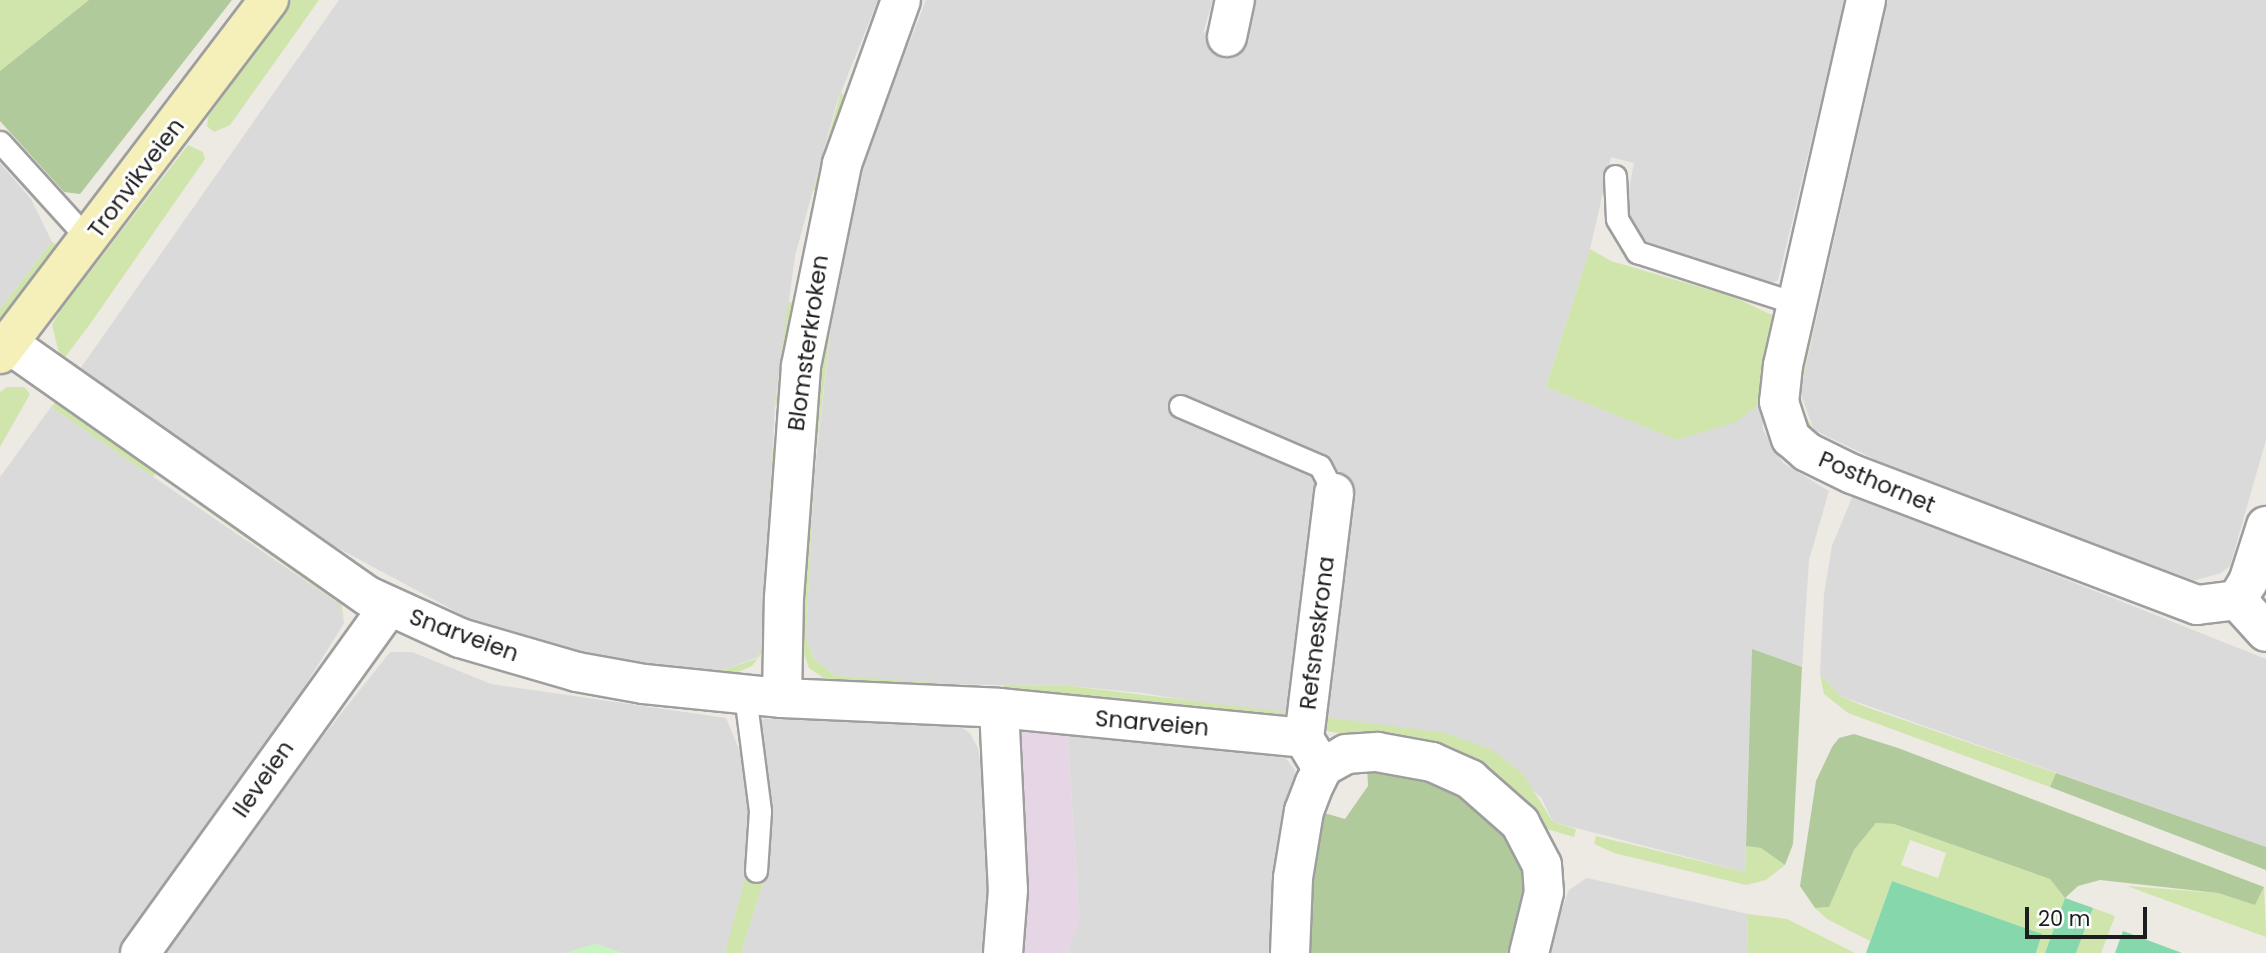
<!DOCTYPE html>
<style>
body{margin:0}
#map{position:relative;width:2266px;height:953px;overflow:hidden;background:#ede9e3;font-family:Poppins,sans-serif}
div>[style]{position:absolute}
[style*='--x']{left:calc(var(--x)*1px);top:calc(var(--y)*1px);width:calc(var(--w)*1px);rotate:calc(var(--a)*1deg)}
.residential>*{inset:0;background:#dbdada}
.industrial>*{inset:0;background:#e6d6e5}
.grass>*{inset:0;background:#d0e5ac}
.forest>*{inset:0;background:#b0ca9b}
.park>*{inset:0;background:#c6f5c2}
.pitch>*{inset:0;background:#86d8ac}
.roads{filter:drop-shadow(2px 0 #9e9e9e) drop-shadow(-2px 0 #9e9e9e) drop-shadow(0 2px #9e9e9e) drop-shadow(0 -2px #9e9e9e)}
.lane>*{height:21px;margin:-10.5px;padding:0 10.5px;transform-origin:10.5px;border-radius:10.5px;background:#fff}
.street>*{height:38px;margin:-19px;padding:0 19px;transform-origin:19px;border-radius:19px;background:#fff}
.secondary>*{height:38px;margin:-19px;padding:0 19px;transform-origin:19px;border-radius:19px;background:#f5efba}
span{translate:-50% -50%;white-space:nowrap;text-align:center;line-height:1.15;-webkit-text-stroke:6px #fff;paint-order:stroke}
.street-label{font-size:23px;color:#1d1d1d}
.scale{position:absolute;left:2025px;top:907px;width:122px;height:32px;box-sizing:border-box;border:4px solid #1d1d1d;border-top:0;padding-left:9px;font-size:21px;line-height:24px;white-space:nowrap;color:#1d1d1d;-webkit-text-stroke:5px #fff;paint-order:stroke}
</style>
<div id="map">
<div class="residential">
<i style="clip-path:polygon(339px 0,878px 0,837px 102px,795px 256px,775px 404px,762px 649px,756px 658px,717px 672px,637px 666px,507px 639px,310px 533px,83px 377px,80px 369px)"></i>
<i style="clip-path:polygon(926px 0,1213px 0,1203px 33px,1252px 0,1845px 0,1778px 280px,1770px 284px,1659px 249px,1645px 240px,1630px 218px,1627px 200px,1634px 163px,1611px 157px,1590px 249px,1546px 387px,1677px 440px,1763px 401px,1763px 430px,1783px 463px,1829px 491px,1809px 560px,1802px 667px,1752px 650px,1745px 872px,1553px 822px,1542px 799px,1493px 750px,1142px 693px,1071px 686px,934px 684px,836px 676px,814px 659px,806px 638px,814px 479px,836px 279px,870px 143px)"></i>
<i style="clip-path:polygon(1888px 0,2266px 0,2266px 440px,2230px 566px,2221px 573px,2193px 581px,2165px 572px,1899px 471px,1814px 430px,1800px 392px)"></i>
<i style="clip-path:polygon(0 163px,31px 199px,52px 242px,0 309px)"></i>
<i style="clip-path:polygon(51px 407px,338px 603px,344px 623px,272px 739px,119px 953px,0 953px,0 477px)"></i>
<i style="clip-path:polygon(1853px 495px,2266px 659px,2266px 847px,1840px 696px,1820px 674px,1824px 594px,1832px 546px)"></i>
<i style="clip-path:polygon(390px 652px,412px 652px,491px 684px,726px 718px,747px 769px,754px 835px,741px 905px,725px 953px,622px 953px,595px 944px,566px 953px,166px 953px,313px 749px)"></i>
<i style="clip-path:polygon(764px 719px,953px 722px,970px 733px,978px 748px,986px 801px,990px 900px,986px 953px,741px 953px,766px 874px,769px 839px,755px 740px,755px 726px)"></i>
<i style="clip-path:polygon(1067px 726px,1282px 754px,1295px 770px,1274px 953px,1067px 953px,1079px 918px)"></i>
<i style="clip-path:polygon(1587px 878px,1748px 914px,1747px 953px,1545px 953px,1569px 890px)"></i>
</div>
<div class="industrial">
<i style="clip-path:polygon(1026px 726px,1067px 726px,1079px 918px,1067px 953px,1018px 953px,1004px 732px)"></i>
</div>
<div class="grass">
<i style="clip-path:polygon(0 0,89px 0,0 71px)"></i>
<i style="clip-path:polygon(291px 0,319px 0,230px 125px,214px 132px,207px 126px,208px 117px)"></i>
<i style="clip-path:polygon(1881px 0,1888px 0,1852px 154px,1851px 135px)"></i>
<i style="clip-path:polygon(841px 92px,847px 101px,818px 189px,813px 191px)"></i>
<i style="clip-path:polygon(870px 143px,836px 279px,817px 446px,818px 381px,833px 281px)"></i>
<i style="clip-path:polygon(188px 145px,203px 152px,205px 159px,90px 324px,66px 356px,60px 357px,52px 325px,61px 309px)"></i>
<i style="clip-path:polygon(52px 242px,59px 246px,0 326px,0 309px)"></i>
<i style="clip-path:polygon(1590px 249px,1611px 261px,1734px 297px,1774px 316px,1763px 401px,1736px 422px,1677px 440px,1546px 387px)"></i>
<i style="clip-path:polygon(1830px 251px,1800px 392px,1804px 413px,1814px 430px,1828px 440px,1899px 471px,1813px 439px,1793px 400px,1823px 257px)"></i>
<i style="clip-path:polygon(788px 302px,796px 303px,780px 401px,775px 407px)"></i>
<i style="clip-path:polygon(7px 387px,24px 387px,30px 394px,0 447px,0 392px)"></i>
<i style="clip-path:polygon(55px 403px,64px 404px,157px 471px,153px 477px,51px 407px)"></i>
<i style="clip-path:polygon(773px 442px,776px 449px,768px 644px,752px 666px,726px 677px,717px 672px,756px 659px,762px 649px)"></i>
<i style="clip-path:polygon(814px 479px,806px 638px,814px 659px,836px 676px,966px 685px,959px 689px,831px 683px,809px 668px,799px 640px,810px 483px)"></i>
<i style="clip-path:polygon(204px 502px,340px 596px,344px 621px,338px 603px,198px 504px)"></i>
<i style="clip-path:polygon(1820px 674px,1840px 696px,1866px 707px,2056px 773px,2050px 787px,1848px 713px,1824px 694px)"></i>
<i style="clip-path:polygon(1003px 685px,1071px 686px,1298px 714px,1296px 724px,1004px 690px)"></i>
<i style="clip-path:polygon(1315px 716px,1446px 733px,1493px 750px,1523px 774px,1553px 822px,1576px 829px,1574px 837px,1547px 829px,1435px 751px,1327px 731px,1316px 725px)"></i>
<i style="clip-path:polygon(evenodd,1876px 823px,1894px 824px,2050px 879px,2065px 898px,2045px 953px,2036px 953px,2042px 935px,1892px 881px,1870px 941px,1827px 919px,1815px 908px,1829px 907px,1854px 850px,1876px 823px,1910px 840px,1946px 853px,1938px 878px,1901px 865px,1910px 840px)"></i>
<i style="clip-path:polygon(1596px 836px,1745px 872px,1746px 846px,1761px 848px,1785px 865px,1766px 880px,1746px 885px,1614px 853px,1594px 844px)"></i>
<i style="clip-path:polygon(748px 868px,766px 874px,741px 953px,725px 953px)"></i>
<i style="clip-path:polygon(2127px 886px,2218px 893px,2255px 905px,2264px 887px,2266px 937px)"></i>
<i style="clip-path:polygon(2093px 908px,2115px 916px,2101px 953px,2076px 953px)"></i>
<i style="clip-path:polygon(1748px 914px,1787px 919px,1855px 953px,1747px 953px)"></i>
</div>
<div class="forest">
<i style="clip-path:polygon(89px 0,232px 0,80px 194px,64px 192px,0 121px,0 71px)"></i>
<i style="clip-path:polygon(1752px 649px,1802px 667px,1793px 844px,1785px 865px,1761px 848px,1746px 846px)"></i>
<i style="clip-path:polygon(1854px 734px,1898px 748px,2264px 887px,2255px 905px,2218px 893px,2100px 880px,2078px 886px,2065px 898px,2050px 879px,1894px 824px,1876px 823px,1854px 850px,1829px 907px,1815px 908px,1800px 886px,1816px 781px,1832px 747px,1839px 738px)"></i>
<i style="clip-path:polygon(1367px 764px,1425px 768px,1515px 833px,1531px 892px,1520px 953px,1302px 953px,1321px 812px,1345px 819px,1368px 786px)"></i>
<i style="clip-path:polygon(2056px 773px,2266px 847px,2266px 870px,2050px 787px)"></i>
</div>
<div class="park">
<i style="clip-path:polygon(595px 944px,622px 953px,566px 953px)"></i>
</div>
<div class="pitch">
<i style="clip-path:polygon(1892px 881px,2042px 934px,2036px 953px,1866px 953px)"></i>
<i style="clip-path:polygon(2065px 898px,2093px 908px,2076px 953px,2045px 953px)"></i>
<i style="clip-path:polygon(2123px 931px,2182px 953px,2115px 953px)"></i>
</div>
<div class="roads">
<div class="lane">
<i style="--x:0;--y:142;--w:132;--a:47.8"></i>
<i style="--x:1615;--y:176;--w:43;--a:87.3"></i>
<i style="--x:1617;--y:219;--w:39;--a:59"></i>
<i style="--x:1637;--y:252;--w:169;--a:17.9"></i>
<i style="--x:1180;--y:406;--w:152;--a:23.2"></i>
<i style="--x:1320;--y:466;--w:30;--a:63"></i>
<i style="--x:745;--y:695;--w:117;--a:82.6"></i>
<i style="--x:760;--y:811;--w:60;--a:93.8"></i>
</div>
<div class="street">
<i style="--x:1866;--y:0;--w:374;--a:102.8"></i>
<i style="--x:1783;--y:365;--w:37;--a:96"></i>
<i style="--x:1779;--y:402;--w:38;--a:72"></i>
<i style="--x:1791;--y:438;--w:21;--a:41"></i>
<i style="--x:1807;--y:452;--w:50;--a:26.1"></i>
<i style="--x:1852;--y:474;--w:369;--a:20.8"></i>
<i style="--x:2197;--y:605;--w:40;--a:-7.1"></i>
<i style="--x:2237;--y:600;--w:21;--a:-59"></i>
<i style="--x:2248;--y:582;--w:59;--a:-72.2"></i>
<i style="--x:1227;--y:37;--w:38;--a:-78"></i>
<i style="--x:9;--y:344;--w:439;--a:35.1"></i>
<i style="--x:368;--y:596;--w:101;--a:24.5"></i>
<i style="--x:460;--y:638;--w:122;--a:16.2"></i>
<i style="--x:577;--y:672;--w:68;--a:10.2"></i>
<i style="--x:644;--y:684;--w:139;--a:5.8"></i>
<i style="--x:782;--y:698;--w:217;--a:2.6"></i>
<i style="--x:999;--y:708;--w:182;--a:87.2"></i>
<i style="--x:1008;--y:890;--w:63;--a:94.5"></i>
<i style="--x:2237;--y:600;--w:43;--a:47.8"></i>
<i style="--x:782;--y:698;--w:100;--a:-88.9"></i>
<i style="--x:784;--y:598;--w:233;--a:-85.8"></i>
<i style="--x:801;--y:366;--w:206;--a:-78.5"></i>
<i style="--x:842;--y:164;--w:174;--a:-70.2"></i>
<i style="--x:999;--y:708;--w:306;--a:5.6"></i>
<i style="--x:1317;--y:760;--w:26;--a:-121"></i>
<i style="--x:1304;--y:738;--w:247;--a:-83"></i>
<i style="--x:140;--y:953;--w:426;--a:-54.3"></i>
<i style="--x:1290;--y:953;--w:75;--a:-87.7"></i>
<i style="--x:1293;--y:878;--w:68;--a:-80.7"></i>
<i style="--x:1304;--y:811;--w:30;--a:-69"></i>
<i style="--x:1315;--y:783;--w:18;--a:-63"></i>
<i style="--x:1323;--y:767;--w:26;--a:-29"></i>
<i style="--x:1346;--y:754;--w:31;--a:-4"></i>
<i style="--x:1377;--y:752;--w:56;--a:10.3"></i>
<i style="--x:1432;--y:762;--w:42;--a:24.1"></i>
<i style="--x:1470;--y:779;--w:67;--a:41.3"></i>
<i style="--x:1520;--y:823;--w:47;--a:62.4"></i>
<i style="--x:1542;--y:865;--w:27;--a:86"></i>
<i style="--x:1544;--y:892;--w:63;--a:103.8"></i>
</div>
<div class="secondary">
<i style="--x:0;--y:354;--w:445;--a:-52.8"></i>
</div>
</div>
<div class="street-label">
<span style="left:136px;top:178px;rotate:-53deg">Tronvikveien</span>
<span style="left:808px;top:343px;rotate:-82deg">Blomsterkroken</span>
<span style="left:1877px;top:482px;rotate:23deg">Posthornet</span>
<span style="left:1317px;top:633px;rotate:-83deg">Refsneskrona</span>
<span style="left:464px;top:635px;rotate:20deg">Snarveien</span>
<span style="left:1152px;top:723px;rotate:5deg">Snarveien</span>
<span style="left:263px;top:779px;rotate:-55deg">Ileveien</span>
</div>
<div class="scale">20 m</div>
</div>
